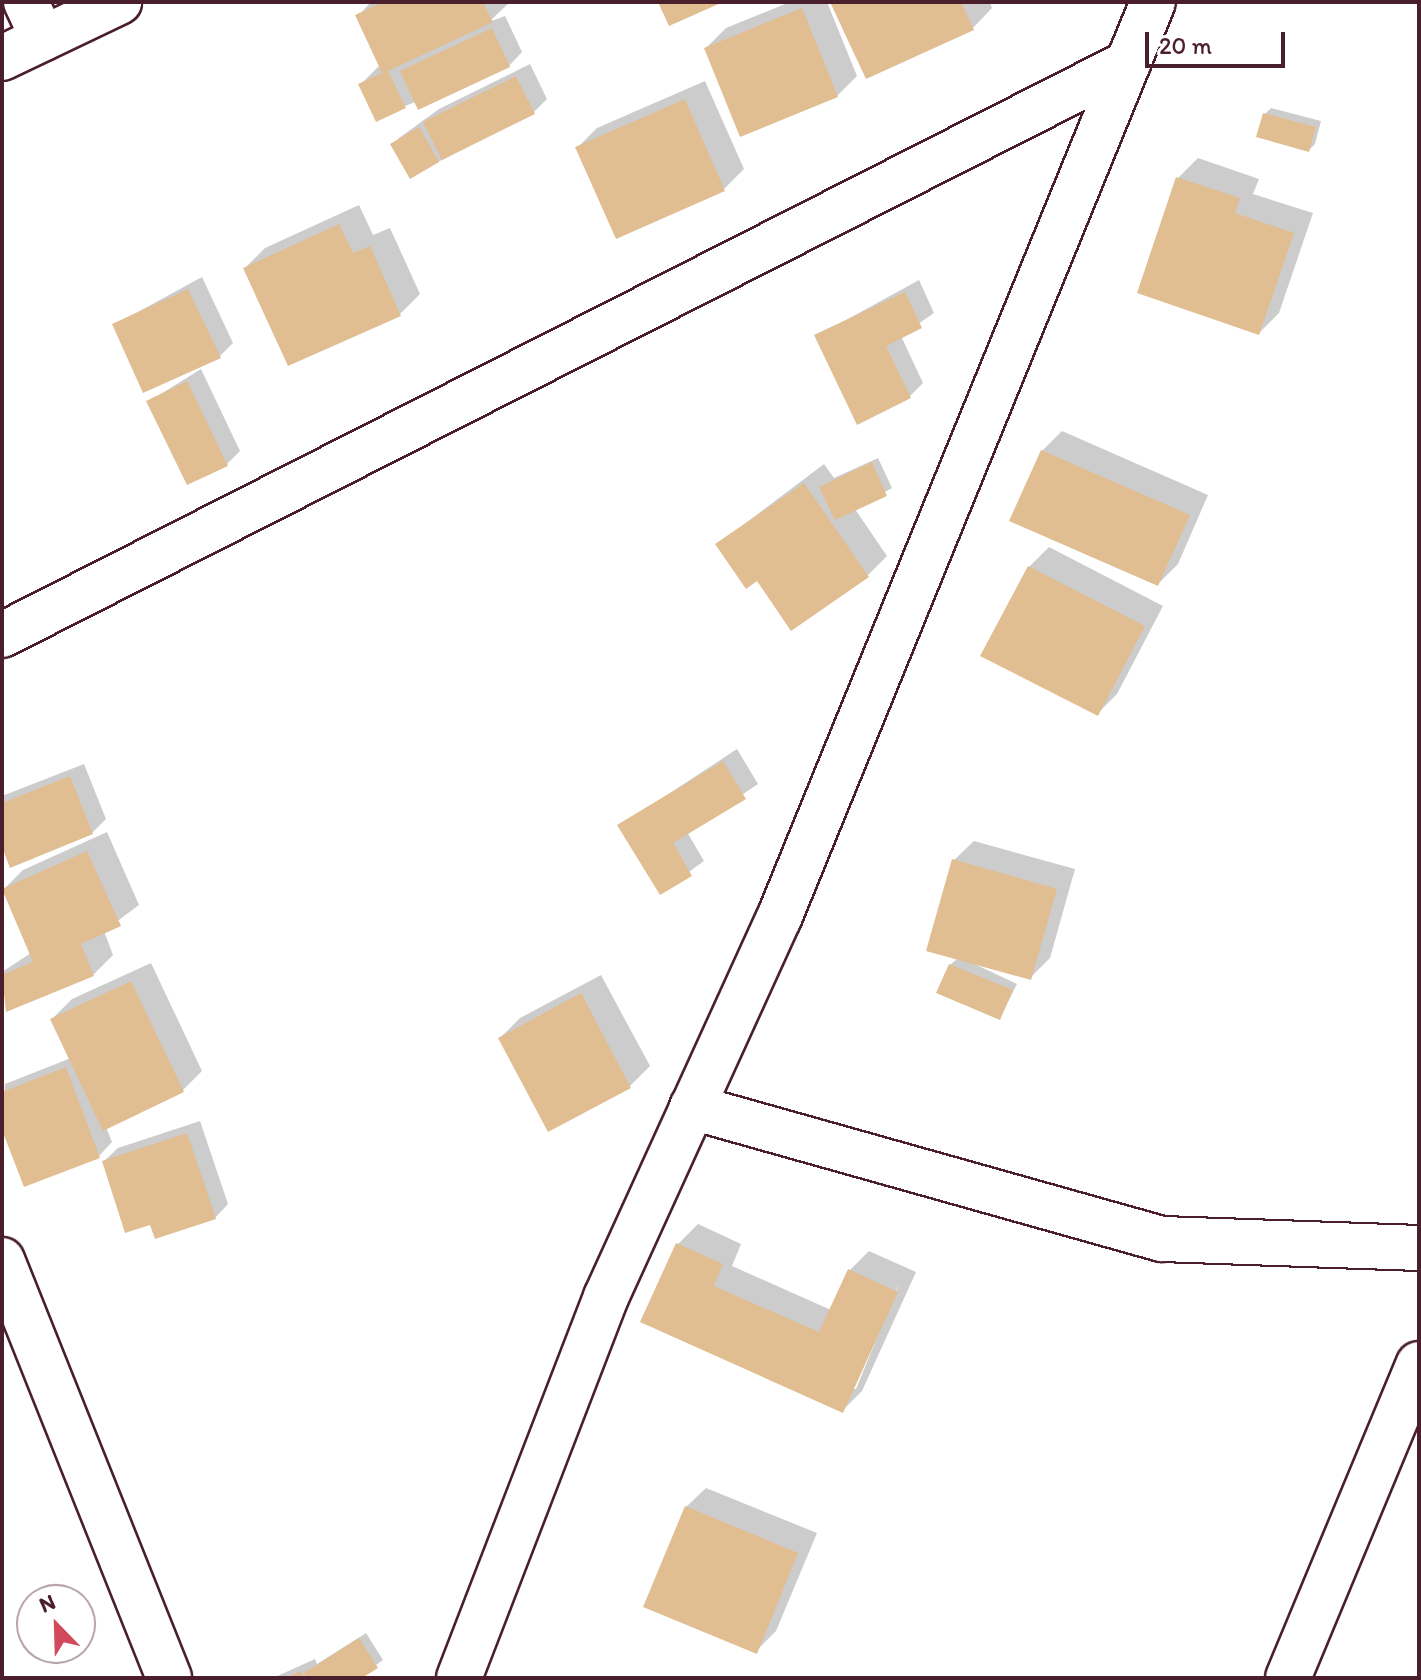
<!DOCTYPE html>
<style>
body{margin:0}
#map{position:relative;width:1421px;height:1680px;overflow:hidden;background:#fff;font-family:Itim,sans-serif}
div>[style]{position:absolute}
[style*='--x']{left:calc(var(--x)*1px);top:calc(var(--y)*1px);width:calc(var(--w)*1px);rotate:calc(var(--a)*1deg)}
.shadow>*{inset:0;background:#0003}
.building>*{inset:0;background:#e1bd92}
.roads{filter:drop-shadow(2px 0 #4a1f2b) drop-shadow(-2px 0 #4a1f2b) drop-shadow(0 2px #4a1f2b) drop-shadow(0 -2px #4a1f2b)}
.minor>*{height:44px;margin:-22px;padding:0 22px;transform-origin:22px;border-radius:22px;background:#fff}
span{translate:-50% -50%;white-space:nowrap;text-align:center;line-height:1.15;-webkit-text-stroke:6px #fff;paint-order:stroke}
.frame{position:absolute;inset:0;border:4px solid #4a1f2b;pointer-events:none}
.north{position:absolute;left:16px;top:1584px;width:80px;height:80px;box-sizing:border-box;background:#fff;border:2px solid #b7a5aa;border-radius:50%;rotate:337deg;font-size:22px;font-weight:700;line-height:32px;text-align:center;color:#4a1f2b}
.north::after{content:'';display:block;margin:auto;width:28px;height:36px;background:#d1495b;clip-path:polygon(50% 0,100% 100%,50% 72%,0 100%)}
.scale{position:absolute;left:1145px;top:32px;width:140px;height:36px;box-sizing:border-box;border:4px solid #4a1f2b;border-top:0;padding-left:10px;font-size:24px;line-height:28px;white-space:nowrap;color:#4a1f2b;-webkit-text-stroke:6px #fff;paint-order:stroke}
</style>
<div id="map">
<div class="shadow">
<i style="clip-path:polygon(371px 2px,510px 2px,489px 22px,505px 16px,522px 52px,509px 66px,405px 106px,360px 85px,380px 65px,358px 16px)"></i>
<i style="clip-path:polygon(790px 2px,827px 2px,857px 76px,837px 96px,706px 48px,726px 28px)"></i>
<i style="clip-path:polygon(833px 2px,990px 2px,992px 8px,973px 28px)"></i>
<i style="clip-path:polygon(530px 64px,547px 99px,534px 112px,411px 176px,393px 145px,399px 138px,439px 109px)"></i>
<i style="clip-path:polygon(705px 81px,744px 169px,724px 189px,577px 148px,597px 128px)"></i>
<i style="clip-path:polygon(1271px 108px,1321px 121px,1315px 144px,1309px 150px,1264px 115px)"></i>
<i style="clip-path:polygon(1198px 158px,1259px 179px,1253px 194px,1313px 213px,1279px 313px,1259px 333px,1178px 178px)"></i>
<i style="clip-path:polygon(359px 205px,373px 235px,390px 228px,420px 294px,400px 314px,245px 268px,265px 248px)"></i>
<i style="clip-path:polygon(202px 277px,233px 343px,220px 356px,114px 325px)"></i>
<i style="clip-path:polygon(919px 280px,934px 313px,901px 336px,923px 383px,910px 396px,817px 336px)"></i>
<i style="clip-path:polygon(201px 369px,240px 451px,227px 464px,148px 402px)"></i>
<i style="clip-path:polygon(1062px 431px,1208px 495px,1178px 564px,1158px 584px,1042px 451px)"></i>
<i style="clip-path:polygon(878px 458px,892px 488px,855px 509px,887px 556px,868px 575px,757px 579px,718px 544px,824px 464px,834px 478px)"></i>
<i style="clip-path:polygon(1049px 547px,1163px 606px,1117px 694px,1097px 714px,1029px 567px)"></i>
<i style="clip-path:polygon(737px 749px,758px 784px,687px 832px,704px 861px,661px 892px,620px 826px)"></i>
<i style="clip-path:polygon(84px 764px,106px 819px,92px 833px,2px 842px,2px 796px)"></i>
<i style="clip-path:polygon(107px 832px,139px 905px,104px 931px,113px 955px,93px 975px,7px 1009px,2px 972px,31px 953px,3px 890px,23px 870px)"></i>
<i style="clip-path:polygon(974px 841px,1075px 869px,1050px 958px,1030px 978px,966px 960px,1017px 984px,1000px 1018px,950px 965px,958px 958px,954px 860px)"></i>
<i style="clip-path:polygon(151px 963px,202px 1071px,182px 1091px,106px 1127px,112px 1142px,99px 1156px,2px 1124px,5px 1084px,71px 1058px,52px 1019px,72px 999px)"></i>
<i style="clip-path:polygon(601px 975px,650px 1066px,630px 1086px,548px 1129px,500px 1038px,520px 1018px)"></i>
<i style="clip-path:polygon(200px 1121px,228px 1204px,215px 1218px,152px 1223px,104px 1161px,118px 1148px)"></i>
<i style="clip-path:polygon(evenodd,698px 1224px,741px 1244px,732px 1266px,831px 1310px,849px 1271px,869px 1251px,916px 1272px,862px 1391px,843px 1410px,643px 1321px,678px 1244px,698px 1224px,900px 1282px,856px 1389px,851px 1389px,900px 1282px)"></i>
<i style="clip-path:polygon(706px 1488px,817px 1533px,776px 1631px,756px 1651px,686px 1507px)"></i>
<i style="clip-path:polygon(366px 1633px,383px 1660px,358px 1678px,273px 1678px,315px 1659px,317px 1664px)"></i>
</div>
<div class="building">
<i style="clip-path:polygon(383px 2px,483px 2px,493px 22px,388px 71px,406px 108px,376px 122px,358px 84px,382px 73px,355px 15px)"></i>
<i style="clip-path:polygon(658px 2px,723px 2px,669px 26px)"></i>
<i style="clip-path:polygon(830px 2px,961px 2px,974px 30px,866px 79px)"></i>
<i style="clip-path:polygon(802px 8px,838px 97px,740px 137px,704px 48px)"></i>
<i style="clip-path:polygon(492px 28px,510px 67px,418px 110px,400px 71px)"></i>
<i style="clip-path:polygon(516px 76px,535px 114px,442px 160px,423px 122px)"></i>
<i style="clip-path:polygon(685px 99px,725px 191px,616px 239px,575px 147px)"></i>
<i style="clip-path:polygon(1263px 113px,1316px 127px,1309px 152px,1256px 137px)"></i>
<i style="clip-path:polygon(419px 127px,439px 162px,410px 179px,390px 144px)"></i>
<i style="clip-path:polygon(1176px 177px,1240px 198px,1235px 213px,1294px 233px,1259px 335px,1137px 293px)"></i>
<i style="clip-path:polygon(339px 224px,353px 253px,370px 246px,401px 316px,288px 366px,243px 268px)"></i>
<i style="clip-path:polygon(188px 289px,221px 358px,143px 393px,112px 324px)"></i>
<i style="clip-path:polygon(905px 292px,922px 328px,886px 346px,911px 398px,857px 425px,814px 335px)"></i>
<i style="clip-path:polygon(187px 381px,228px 466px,187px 485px,146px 401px)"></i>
<i style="clip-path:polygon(1041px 450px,1190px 515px,1158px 586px,1009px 521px)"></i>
<i style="clip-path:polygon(872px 462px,887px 496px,835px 520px,819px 487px)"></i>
<i style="clip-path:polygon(804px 483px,869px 577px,791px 631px,757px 581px,746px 589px,715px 544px)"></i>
<i style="clip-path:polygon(1028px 566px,1145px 626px,1098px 716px,980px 656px)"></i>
<i style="clip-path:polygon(723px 761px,746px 799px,673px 843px,692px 876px,660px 895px,617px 825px)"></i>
<i style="clip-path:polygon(70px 776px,93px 834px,10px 868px,2px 847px,2px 803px)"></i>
<i style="clip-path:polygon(87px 851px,121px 926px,81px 944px,94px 976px,6px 1012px,2px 975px,33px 962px,2px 889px)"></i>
<i style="clip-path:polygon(952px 859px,1057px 889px,1031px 980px,926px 951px)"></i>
<i style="clip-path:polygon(949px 964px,1013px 990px,1000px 1020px,936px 993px)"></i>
<i style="clip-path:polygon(131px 981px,184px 1092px,103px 1131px,50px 1019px)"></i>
<i style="clip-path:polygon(581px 993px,631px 1088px,548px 1132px,498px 1038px)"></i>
<i style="clip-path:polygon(66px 1067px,100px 1158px,24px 1187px,2px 1130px,2px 1092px)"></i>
<i style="clip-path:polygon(187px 1133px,216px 1219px,155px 1239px,150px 1225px,125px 1233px,102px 1161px)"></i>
<i style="clip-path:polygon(676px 1243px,723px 1264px,714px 1286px,819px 1332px,848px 1269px,898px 1292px,843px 1413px,640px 1322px)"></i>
<i style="clip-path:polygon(685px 1506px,798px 1553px,757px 1654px,643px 1607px)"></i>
<i style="clip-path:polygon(359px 1638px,378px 1668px,362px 1678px,307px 1678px,304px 1673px)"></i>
<i style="clip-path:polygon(301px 1671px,304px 1678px,286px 1678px)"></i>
</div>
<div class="roads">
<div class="minor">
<i style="--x:26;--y:2;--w:40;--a:65"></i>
<i style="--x:2;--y:58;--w:130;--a:-25.6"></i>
<i style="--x:2;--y:635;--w:1263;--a:-26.93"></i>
<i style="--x:692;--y:1107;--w:488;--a:15.7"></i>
<i style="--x:1162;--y:1239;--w:257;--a:2"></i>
<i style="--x:2;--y:1260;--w:450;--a:68.2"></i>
<i style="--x:459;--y:1678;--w:408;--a:-68.9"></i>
<i style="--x:606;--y:1297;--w:417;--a:-65.5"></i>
<i style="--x:779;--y:918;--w:989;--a:-67.79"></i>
<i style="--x:1288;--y:1678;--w:340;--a:-67.4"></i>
</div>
</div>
<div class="frame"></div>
<div class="north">N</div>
<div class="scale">20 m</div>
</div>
